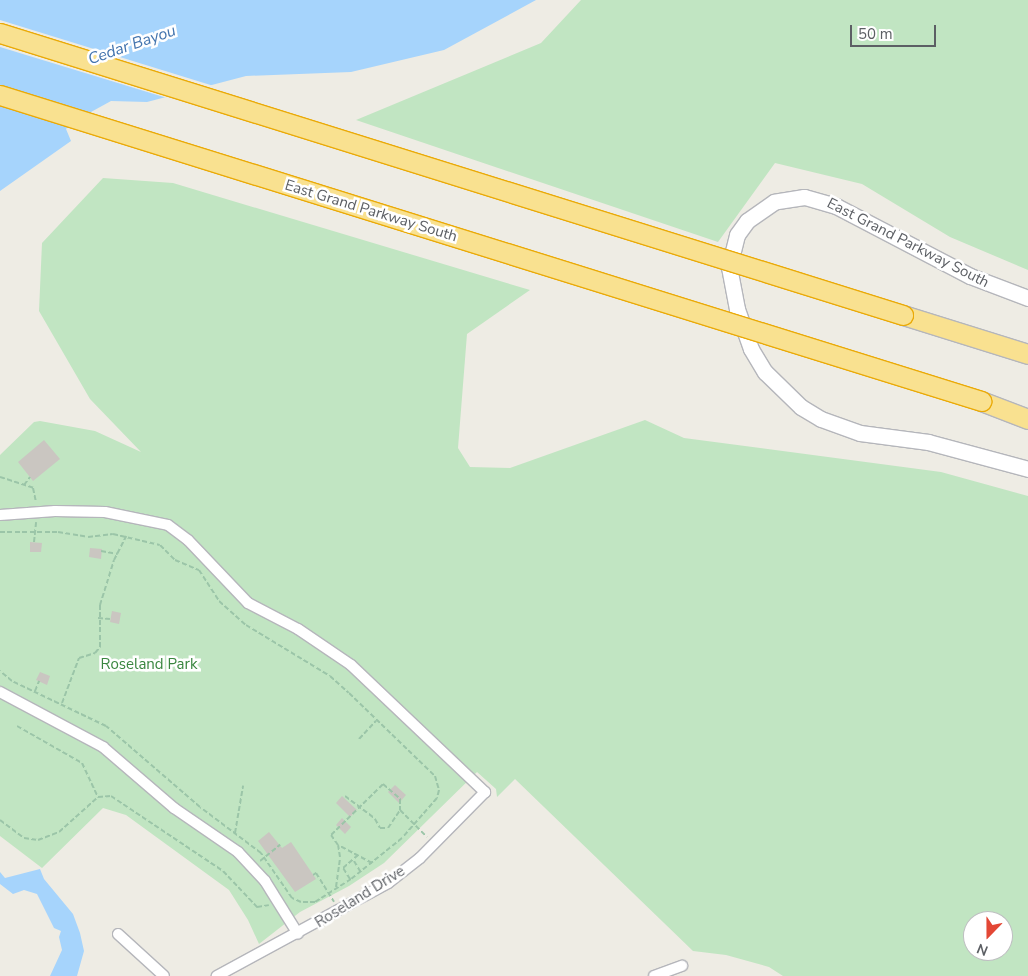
<!DOCTYPE html>
<style>
body{margin:0}
#map{position:relative;width:1028px;height:976px;overflow:hidden;background:#eeece4;font-family:"Nunito Sans",sans-serif}
div>[style]{position:absolute}
[style*='--x']{left:calc(var(--x)*1px);top:calc(var(--y)*1px);width:calc(var(--w)*1px);rotate:calc(var(--a)*1deg)}
.green>*{inset:0;background:#c1e5c2}
.water>*{inset:0;background:#a6d4fc}
.pier>*{inset:0;background:#eeece4}
.building>*{inset:0;background:#cac6c1}
.path>*{height:2px;margin-top:-1px;transform-origin:0;background:repeating-linear-gradient(90deg,#9bc5a8 0 5px,transparent 0 7.5px)}
.roads{filter:drop-shadow(1px 0 #b5b6bb) drop-shadow(-1px 0 #b5b6bb) drop-shadow(0 1px #b5b6bb) drop-shadow(0 -1px #b5b6bb)}
.street>*{height:10px;margin:-5px;padding:0 5px;transform-origin:5px;border-radius:5px;background:#fff}
.secondary>*{height:15px;margin:-7.5px;padding:0 7.5px;transform-origin:7.5px;border-radius:7.5px;background:#fff}
.highway>*{height:19px;margin:-9.5px;padding:0 9.5px;transform-origin:9.5px;border-radius:9.5px;background:#f9e190}
.bridges{filter:drop-shadow(1px 0 #eaaa08) drop-shadow(-1px 0 #eaaa08) drop-shadow(0 1px #eaaa08) drop-shadow(0 -1px #eaaa08)}
.highway-bridge>*{height:19px;margin:-9.5px;padding:0 9.5px;transform-origin:9.5px;border-radius:9.5px;background:#f9e190}
span{translate:-50% -50%;white-space:nowrap;text-align:center;line-height:1.15;-webkit-text-stroke:5px #fff;paint-order:stroke}
.street-label{font-size:15px;color:#5c5f64}
.park-label{font-size:15px;color:#39863f}
.water-label{font-size:16px;color:#4374ae;font-style:italic}
.north{position:absolute;left:963px;top:911px;width:50px;height:50px;box-sizing:border-box;background:#fff;border:1px solid #bebfc1;border-radius:50%;rotate:202deg;font-size:14px;font-weight:700;line-height:20px;text-align:center;color:#5c5f64}
.north::after{content:'';display:block;margin:auto;width:18px;height:22px;background:#e34735;clip-path:polygon(50% 0,100% 100%,50% 72%,0 100%)}
.scale{position:absolute;left:850px;top:25px;width:86px;height:22px;box-sizing:border-box;border:2px solid #5c5f64;border-top:0;padding-left:6px;font-size:15px;line-height:18px;white-space:nowrap;color:#5c5f64;-webkit-text-stroke:4px #fff;paint-order:stroke}
</style>
<div id="map">
<div class="green">
<i style="clip-path:polygon(581px 0,1028px 0,1028px 270px,950px 237px,862px 184px,775px 163px,718px 242px,356px 120px,541px 43px)"></i>
<i style="clip-path:polygon(evenodd,103px 178px,173px 183px,530px 290px,467px 334px,458px 448px,470px 467px,510px 468px,645px 420px,684px 438px,941px 472px,1028px 496px,1028px 976px,783px 976px,769px 967px,726px 955px,693px 951px,515px 779px,497px 797px,496px 789px,477px 772px,384px 863px,349px 886px,300px 912px,259px 944px,248px 920px,229px 890px,126px 815px,103px 808px,42px 868px,0 836px,0 455px,34px 422px,40px 421px,95px 431px,141px 452px,90px 399px,39px 311px,42px 243px,103px 178px,973px 921px,1003px 921px,1003px 951px,973px 951px,973px 921px)"></i>
</div>
<div class="water">
<i style="clip-path:polygon(0 0,536px 0,444px 50px,351px 72px,246px 76px,147px 102px,111px 101px,71px 123px,66px 129px,71px 141px,0 191px)"></i>
<i style="clip-path:polygon(40px 869px,44px 879px,73px 914px,80px 933px,84px 951px,77px 976px,50px 976px,62px 950px,59px 937px,61px 931px,54px 928px,37px 894px,24px 890px,13px 894px,0 884px,0 872px,5px 878px)"></i>
</div>
<div class="pier">
<i style="clip-path:polygon(0 20px,217px 87px,167px 98px,0 47px)"></i>
</div>
<div class="building">
<i style="clip-path:polygon(44px 440px,60px 459px,33px 481px,18px 462px)"></i>
<i style="clip-path:polygon(30px 542px,42px 543px,41px 552px,30px 552px)"></i>
<i style="clip-path:polygon(90px 548px,102px 549px,101px 559px,89px 557px)"></i>
<i style="clip-path:polygon(112px 611px,121px 613px,119px 624px,110px 622px)"></i>
<i style="clip-path:polygon(40px 672px,50px 676px,47px 685px,36px 680px)"></i>
<i style="clip-path:polygon(395px 785px,406px 795px,399px 803px,388px 792px)"></i>
<i style="clip-path:polygon(342px 796px,357px 810px,350px 817px,336px 803px)"></i>
<i style="clip-path:polygon(342px 818px,351px 827px,345px 834px,336px 825px)"></i>
<i style="clip-path:polygon(269px 832px,282px 848px,291px 842px,316px 879px,295px 892px,258px 841px)"></i>
</div>
<div class="path">
<i style="--x:0;--y:477;--w:35;--a:18"></i>
<i style="--x:33;--y:488;--w:14;--a:78"></i>
<i style="--x:24;--y:485;--w:10;--a:-53"></i>
<i style="--x:0;--y:532;--w:58;--a:0"></i>
<i style="--x:58;--y:532;--w:30;--a:9"></i>
<i style="--x:88;--y:537;--w:25;--a:-7"></i>
<i style="--x:113;--y:534;--w:48;--a:13.2"></i>
<i style="--x:160;--y:545;--w:21;--a:45"></i>
<i style="--x:175;--y:560;--w:26;--a:23"></i>
<i style="--x:199;--y:570;--w:37;--a:57"></i>
<i style="--x:219;--y:601;--w:36;--a:42"></i>
<i style="--x:246;--y:625;--w:98;--a:31.3"></i>
<i style="--x:330;--y:676;--w:25;--a:42"></i>
<i style="--x:349;--y:693;--w:120;--a:44"></i>
<i style="--x:435;--y:776;--w:15;--a:74"></i>
<i style="--x:439;--y:790;--w:8;--a:104"></i>
<i style="--x:437;--y:798;--w:53;--a:131.2"></i>
<i style="--x:402;--y:838;--w:65;--a:141.2"></i>
<i style="--x:351;--y:879;--w:43;--a:147.4"></i>
<i style="--x:315;--y:902;--w:14;--a:180"></i>
<i style="--x:301;--y:902;--w:10;--a:-156"></i>
<i style="--x:292;--y:898;--w:55;--a:-124.6"></i>
<i style="--x:261;--y:853;--w:76;--a:-143"></i>
<i style="--x:200;--y:807;--w:124;--a:-139.2"></i>
<i style="--x:106;--y:726;--w:104;--a:-154.4"></i>
<i style="--x:12;--y:681;--w:16;--a:-140"></i>
<i style="--x:34;--y:542;--w:20;--a:-84"></i>
<i style="--x:101;--y:551;--w:17;--a:10"></i>
<i style="--x:98;--y:618;--w:12;--a:5"></i>
<i style="--x:35;--y:691;--w:11;--a:-68"></i>
<i style="--x:62;--y:703;--w:48;--a:-69.3"></i>
<i style="--x:79;--y:658;--w:17;--a:-17"></i>
<i style="--x:95;--y:653;--w:8;--a:-50"></i>
<i style="--x:100;--y:647;--w:42;--a:-90"></i>
<i style="--x:100;--y:605;--w:47;--a:-72.7"></i>
<i style="--x:114;--y:560;--w:27;--a:-63"></i>
<i style="--x:17;--y:726;--w:75;--a:29.6"></i>
<i style="--x:82;--y:763;--w:38;--a:65"></i>
<i style="--x:359;--y:739;--w:25;--a:-47"></i>
<i style="--x:345;--y:796;--w:38;--a:37"></i>
<i style="--x:375;--y:819;--w:10;--a:61"></i>
<i style="--x:380;--y:828;--w:8;--a:0"></i>
<i style="--x:388;--y:828;--w:22;--a:-56"></i>
<i style="--x:400;--y:810;--w:38;--a:45"></i>
<i style="--x:0;--y:820;--w:30;--a:37"></i>
<i style="--x:24;--y:838;--w:14;--a:8"></i>
<i style="--x:38;--y:840;--w:22;--a:-21"></i>
<i style="--x:59;--y:832;--w:52;--a:-41.9"></i>
<i style="--x:98;--y:797;--w:13;--a:-4"></i>
<i style="--x:111;--y:796;--w:135;--a:33.8"></i>
<i style="--x:223;--y:871;--w:50;--a:46.6"></i>
<i style="--x:257;--y:907;--w:12;--a:-9"></i>
<i style="--x:235;--y:833;--w:48;--a:-80.3"></i>
<i style="--x:260;--y:861;--w:26;--a:-39"></i>
<i style="--x:354;--y:861;--w:12;--a:59"></i>
<i style="--x:372;--y:863;--w:38;--a:-152"></i>
<i style="--x:338;--y:845;--w:12;--a:-125"></i>
<i style="--x:331;--y:835;--w:73;--a:-44.4"></i>
<i style="--x:383;--y:784;--w:23;--a:41"></i>
<i style="--x:400;--y:799;--w:11;--a:90"></i>
<i style="--x:313;--y:875;--w:4;--a:-34"></i>
<i style="--x:316;--y:873;--w:34;--a:58"></i>
<i style="--x:350;--y:879;--w:13;--a:-122"></i>
<i style="--x:343;--y:868;--w:20;--a:-41"></i>
<i style="--x:336;--y:887;--w:30;--a:-82"></i>
<i style="--x:340;--y:857;--w:12;--a:-99"></i>
</div>
<div class="roads">
<div class="street">
<i style="--x:0;--y:515;--w:55;--a:-4.2"></i>
<i style="--x:55;--y:511;--w:50;--a:1.1"></i>
<i style="--x:105;--y:512;--w:64;--a:11.7"></i>
<i style="--x:168;--y:525;--w:25;--a:37"></i>
<i style="--x:188;--y:540;--w:87;--a:46.4"></i>
<i style="--x:248;--y:603;--w:56;--a:27.5"></i>
<i style="--x:298;--y:629;--w:64;--a:34.2"></i>
<i style="--x:351;--y:665;--w:185;--a:43.5"></i>
<i style="--x:485;--y:792;--w:93;--a:134.6"></i>
<i style="--x:420;--y:858;--w:41;--a:142"></i>
<i style="--x:388;--y:883;--w:195;--a:151.5"></i>
<i style="--x:0;--y:692;--w:117;--a:28.1"></i>
<i style="--x:103;--y:747;--w:94;--a:40.7"></i>
<i style="--x:174;--y:808;--w:78;--a:34.5"></i>
<i style="--x:238;--y:852;--w:40;--a:47"></i>
<i style="--x:265;--y:881;--w:62;--a:58.1"></i>
<i style="--x:118;--y:934;--w:62;--a:42.4"></i>
<i style="--x:654;--y:976;--w:30;--a:-20"></i>
</div>
<div class="secondary">
<i style="--x:1028;--y:298;--w:62;--a:-159.2"></i>
<i style="--x:970;--y:276;--w:151;--a:-152.4"></i>
<i style="--x:836;--y:206;--w:33;--a:-164"></i>
<i style="--x:804;--y:197;--w:30;--a:171"></i>
<i style="--x:774;--y:202;--w:33;--a:145"></i>
<i style="--x:747;--y:221;--w:17;--a:126"></i>
<i style="--x:737;--y:235;--w:33;--a:104"></i>
<i style="--x:729;--y:267;--w:43;--a:79.2"></i>
<i style="--x:737;--y:309;--w:42;--a:70.7"></i>
<i style="--x:751;--y:349;--w:27;--a:59"></i>
<i style="--x:765;--y:372;--w:50;--a:44.2"></i>
<i style="--x:801;--y:407;--w:23;--a:31"></i>
<i style="--x:821;--y:419;--w:41;--a:19.7"></i>
<i style="--x:860;--y:433;--w:69;--a:7.5"></i>
<i style="--x:928;--y:442;--w:104;--a:15.1"></i>
</div>
<div class="highway">
<i style="--x:903;--y:315;--w:131;--a:17.3"></i>
<i style="--x:981;--y:401;--w:50;--a:21"></i>
</div>
</div>
<div class="bridges">
<div class="highway-bridge">
<i style="--x:0;--y:33;--w:946;--a:17.34"></i>
<i style="--x:0;--y:95;--w:1028;--a:17.32"></i>
</div>
</div>
<div class="street-label">
<span style="left:371px;top:211px;rotate:17deg">East Grand Parkway South</span>
<span style="left:908px;top:243px;rotate:27deg">East Grand Parkway South</span>
<span style="left:360px;top:897px;rotate:-32deg">Roseland Drive</span>
</div>
<div class="park-label">
<span style="left:149px;top:665px">Roseland Park</span>
</div>
<div class="water-label">
<span style="left:132px;top:45px;rotate:-19deg">Cedar Bayou</span>
</div>
<div class="north">N</div>
<div class="scale">50 m</div>
</div>
